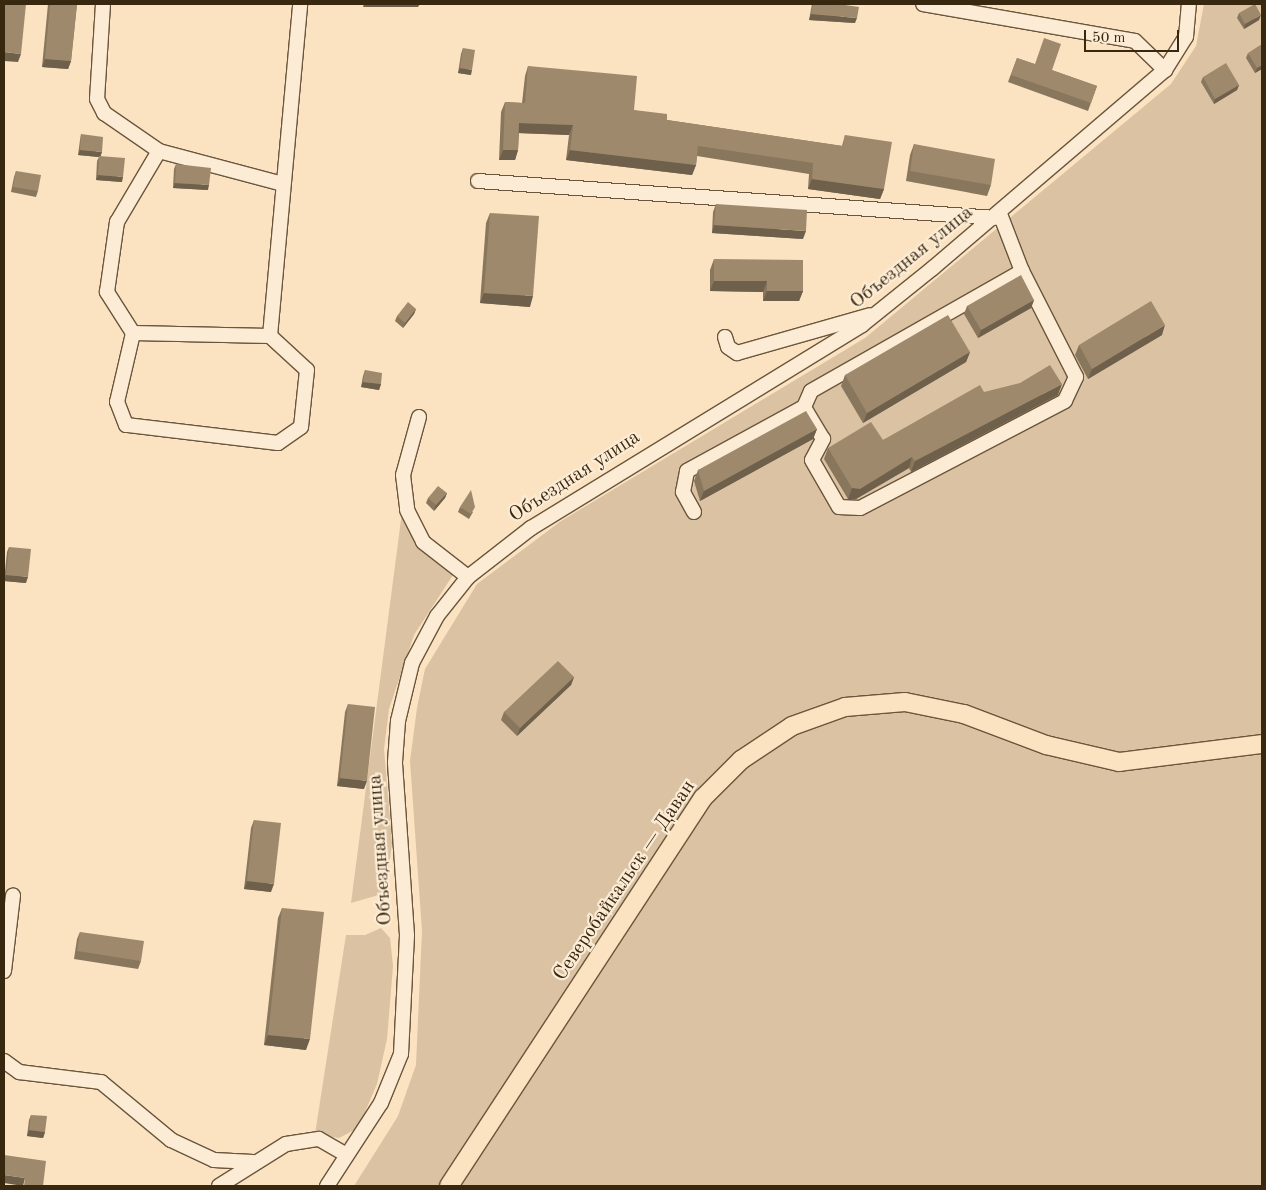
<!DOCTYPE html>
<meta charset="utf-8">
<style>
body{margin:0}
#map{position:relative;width:1266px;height:1190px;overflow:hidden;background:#fbe2c0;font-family:"Old Standard TT",serif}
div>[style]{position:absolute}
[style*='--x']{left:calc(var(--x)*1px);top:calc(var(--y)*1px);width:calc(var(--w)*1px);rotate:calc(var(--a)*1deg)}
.green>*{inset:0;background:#dac2a2}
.roads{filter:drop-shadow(1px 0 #6a563c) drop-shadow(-1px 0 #6a563c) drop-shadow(0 1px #6a563c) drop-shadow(0 -1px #6a563c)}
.minor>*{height:14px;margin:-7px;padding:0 7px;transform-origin:7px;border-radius:7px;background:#fcecd6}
.major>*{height:18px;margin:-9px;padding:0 9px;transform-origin:9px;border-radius:9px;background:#fbe2c0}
.wall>*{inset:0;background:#88765d}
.shaded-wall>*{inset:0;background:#6f604c}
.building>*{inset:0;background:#9e896c}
span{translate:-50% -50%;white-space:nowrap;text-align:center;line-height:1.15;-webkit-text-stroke:4.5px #fcecd6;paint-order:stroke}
.street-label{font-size:20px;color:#392810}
.frame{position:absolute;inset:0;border:5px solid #392810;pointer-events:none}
.scale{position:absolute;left:1084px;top:30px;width:95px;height:22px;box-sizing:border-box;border:2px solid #392810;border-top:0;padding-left:6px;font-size:15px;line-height:18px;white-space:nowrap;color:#392810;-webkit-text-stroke:4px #fcecd6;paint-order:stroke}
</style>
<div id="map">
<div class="green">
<i style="clip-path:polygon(1204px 4px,1262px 4px,1262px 1186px,354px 1186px,398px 1116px,416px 1065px,422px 931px,410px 761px,417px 708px,425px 669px,477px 584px,561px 521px,865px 338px,1171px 84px,1196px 46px)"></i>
<i style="clip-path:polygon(402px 512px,416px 546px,453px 575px,414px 635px,389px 709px,384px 749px,392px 843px,387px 884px,382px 894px,351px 903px)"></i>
<i style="clip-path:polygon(381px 928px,390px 938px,393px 966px,387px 1039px,377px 1084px,358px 1128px,339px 1138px,315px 1134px,346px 935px,365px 935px)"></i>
</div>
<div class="roads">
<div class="minor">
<i style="--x:103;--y:4;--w:95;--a:93.6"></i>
<i style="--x:97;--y:99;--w:16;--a:63"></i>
<i style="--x:104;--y:113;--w:67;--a:34.6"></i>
<i style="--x:923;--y:4;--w:215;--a:9.9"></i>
<i style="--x:1135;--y:41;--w:42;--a:44"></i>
<i style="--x:478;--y:181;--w:518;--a:4.09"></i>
<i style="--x:1000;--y:214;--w:61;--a:68.9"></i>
<i style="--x:1022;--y:271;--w:119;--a:63"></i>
<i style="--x:1076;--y:377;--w:26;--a:115"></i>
<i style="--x:1065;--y:401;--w:231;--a:152.4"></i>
<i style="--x:860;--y:508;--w:21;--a:-177"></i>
<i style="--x:839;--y:507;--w:54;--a:-119.9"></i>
<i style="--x:812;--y:460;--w:24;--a:-62"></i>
<i style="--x:823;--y:439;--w:37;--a:-121"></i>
<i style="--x:804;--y:407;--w:17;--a:-66"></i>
<i style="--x:811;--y:391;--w:243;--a:-29.6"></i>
<i style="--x:133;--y:333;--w:137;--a:1.3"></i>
<i style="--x:270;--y:336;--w:50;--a:42.6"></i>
<i style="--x:307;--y:370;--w:57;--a:96"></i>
<i style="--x:301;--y:427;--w:28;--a:145"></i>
<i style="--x:278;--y:443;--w:153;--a:-173.2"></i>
<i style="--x:126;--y:425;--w:25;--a:-111"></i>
<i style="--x:117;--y:402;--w:71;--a:-76.9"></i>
<i style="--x:133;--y:333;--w:49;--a:-122.4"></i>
<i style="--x:107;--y:292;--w:71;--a:-81.9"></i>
<i style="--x:117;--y:222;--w:82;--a:-59.4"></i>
<i style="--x:159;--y:151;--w:128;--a:14.9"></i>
<i style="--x:270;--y:336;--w:333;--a:-84.8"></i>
<i style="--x:725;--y:337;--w:10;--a:73"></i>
<i style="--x:728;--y:347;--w:11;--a:34"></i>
<i style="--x:737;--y:353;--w:138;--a:-15.9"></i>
<i style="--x:419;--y:417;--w:60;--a:105.4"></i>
<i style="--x:403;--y:475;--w:35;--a:83"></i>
<i style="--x:407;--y:510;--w:36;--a:63"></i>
<i style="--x:423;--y:542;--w:57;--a:37.9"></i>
<i style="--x:694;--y:512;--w:23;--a:-119"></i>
<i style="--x:683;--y:492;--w:21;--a:-79"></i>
<i style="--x:687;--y:471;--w:133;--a:-28.7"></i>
<i style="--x:4;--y:971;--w:76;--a:-83.2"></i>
<i style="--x:4;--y:1061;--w:19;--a:36"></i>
<i style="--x:19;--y:1072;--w:83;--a:7"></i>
<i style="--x:101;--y:1082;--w:91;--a:39.6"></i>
<i style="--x:171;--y:1140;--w:47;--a:24.9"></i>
<i style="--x:214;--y:1160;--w:39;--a:3"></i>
<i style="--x:219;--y:1186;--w:79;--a:-32.1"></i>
<i style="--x:286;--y:1144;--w:33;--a:-9"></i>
<i style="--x:319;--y:1139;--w:32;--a:30"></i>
<i style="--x:327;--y:1186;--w:99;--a:-57"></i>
<i style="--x:381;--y:1103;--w:53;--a:-67.8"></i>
<i style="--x:401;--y:1054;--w:119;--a:-87.1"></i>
<i style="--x:407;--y:935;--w:173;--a:-94"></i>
<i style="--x:395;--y:762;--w:41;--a:-85.8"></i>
<i style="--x:398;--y:721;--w:60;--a:-76.4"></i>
<i style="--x:412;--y:663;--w:53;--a:-62"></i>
<i style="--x:437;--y:616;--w:50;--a:-51.5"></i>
<i style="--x:468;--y:577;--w:80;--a:-37.9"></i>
<i style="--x:531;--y:528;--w:388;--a:-31.5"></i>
<i style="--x:862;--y:325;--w:91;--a:-38.8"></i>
<i style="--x:933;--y:268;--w:305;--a:-40.5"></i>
<i style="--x:1165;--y:70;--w:39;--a:-58"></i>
<i style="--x:1186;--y:37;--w:33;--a:-85"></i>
</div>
<div class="major">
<i style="--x:449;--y:1186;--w:464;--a:-56.8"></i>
<i style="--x:703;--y:798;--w:54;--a:-45"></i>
<i style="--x:741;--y:760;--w:61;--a:-33.7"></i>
<i style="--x:792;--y:726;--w:56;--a:-19.7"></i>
<i style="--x:845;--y:707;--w:60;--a:-4.8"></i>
<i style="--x:905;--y:702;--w:60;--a:11.5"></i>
<i style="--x:964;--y:714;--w:88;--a:20.7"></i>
<i style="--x:1046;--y:745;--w:75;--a:13.1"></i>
<i style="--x:1119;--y:762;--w:144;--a:-7.2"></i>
</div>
</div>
<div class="wall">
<i style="clip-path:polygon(48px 4px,77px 4px,71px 61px,68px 69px,42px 67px)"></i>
<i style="clip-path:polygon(812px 4px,813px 4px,855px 23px,809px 20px)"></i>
<i style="clip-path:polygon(1239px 13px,1259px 20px,1244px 29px,1237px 18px)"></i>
<i style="clip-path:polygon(463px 48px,471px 75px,458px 73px,461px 54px)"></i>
<i style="clip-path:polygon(1248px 53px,1262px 69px,1255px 73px,1246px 58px)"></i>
<i style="clip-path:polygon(1017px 58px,1097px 86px,1088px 111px,1008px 82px)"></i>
<i style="clip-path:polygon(528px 66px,634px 110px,667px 120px,842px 146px,845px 135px,884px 189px,880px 199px,808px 189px,809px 174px,697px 156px,696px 165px,692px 175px,566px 160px,569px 135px,519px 133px,518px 150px,515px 160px,499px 160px,501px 112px,505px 102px,522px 103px,525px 76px)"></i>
<i style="clip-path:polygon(1203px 77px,1239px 85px,1237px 90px,1214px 104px,1201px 82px)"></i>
<i style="clip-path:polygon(81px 134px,100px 156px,122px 182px,96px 180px,97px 161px,99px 157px,78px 155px,80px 140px)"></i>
<i style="clip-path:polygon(914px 144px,991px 185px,987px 196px,906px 181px,910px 155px)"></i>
<i style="clip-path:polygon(176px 164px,208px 190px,173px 188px,174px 169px)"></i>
<i style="clip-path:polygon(16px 171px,38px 191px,36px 197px,11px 192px,14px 177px)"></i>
<i style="clip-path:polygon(716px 204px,803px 239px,712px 233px,713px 212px)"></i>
<i style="clip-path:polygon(490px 213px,530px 307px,480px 303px,486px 223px)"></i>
<i style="clip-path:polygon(714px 259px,803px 291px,799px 301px,763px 301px,763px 292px,710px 291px,710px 270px)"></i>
<i style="clip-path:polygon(1034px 300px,1031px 308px,978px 338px,964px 314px,967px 306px)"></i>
<i style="clip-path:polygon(416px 309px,414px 314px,403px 328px,395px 321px,397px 316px)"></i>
<i style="clip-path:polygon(1162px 335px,1088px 379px,1075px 355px,1079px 345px)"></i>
<i style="clip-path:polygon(970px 352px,966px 362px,863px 423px,841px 386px,845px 375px)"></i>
<i style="clip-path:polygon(365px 370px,381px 384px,379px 390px,361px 387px,363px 376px)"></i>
<i style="clip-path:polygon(984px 392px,1058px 395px,911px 472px,909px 468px,856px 499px,848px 499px,824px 459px,828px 448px,883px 440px)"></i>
<i style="clip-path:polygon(817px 429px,813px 439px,700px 501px,694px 481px,698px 470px)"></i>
<i style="clip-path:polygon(447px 493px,445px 498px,434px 511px,426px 503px,428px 498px)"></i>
<i style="clip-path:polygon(460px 507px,473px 512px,469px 519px,458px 512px)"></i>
<i style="clip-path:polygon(9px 547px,26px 583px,4px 581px,7px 552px)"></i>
<i style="clip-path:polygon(574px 677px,571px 685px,517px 736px,501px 720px,504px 712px)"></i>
<i style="clip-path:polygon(348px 704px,364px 789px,337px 786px,345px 712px)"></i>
<i style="clip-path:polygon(254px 820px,271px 892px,244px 889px,251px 828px)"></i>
<i style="clip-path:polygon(282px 908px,306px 1050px,264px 1045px,278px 918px)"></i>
<i style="clip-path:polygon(80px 932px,141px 961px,138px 969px,74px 959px,77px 939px)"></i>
<i style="clip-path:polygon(31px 1115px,45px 1132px,43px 1138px,27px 1136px,29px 1120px)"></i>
</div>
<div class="shaded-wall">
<i style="clip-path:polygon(364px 4px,420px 4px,418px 7px,363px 7px)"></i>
<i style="clip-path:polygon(811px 14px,857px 18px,855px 23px,809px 20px)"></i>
<i style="clip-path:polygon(1261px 15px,1259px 20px,1244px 29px,1245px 24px)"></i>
<i style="clip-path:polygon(4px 52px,21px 54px,18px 62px,4px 61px)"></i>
<i style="clip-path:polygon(45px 59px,71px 61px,68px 69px,42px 67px)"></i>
<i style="clip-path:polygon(1262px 65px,1262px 69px,1255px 73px,1257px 68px)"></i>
<i style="clip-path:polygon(460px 68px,472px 70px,471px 75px,458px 73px)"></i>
<i style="clip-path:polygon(1239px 85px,1237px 90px,1214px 104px,1215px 99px)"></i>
<i style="clip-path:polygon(519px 123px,573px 125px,569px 135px,516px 133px)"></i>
<i style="clip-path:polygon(80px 150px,102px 152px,100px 158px,99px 156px,99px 157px,78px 155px)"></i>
<i style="clip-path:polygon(503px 150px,518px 150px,515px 160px,499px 160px)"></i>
<i style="clip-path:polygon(570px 150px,696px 165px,692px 175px,566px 160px)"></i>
<i style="clip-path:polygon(98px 175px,123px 177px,122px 182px,96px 180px)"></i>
<i style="clip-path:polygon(812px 179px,884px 189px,880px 199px,808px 189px)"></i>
<i style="clip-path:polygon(175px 183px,209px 185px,208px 190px,173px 188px)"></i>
<i style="clip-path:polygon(714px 225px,806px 231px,803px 239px,712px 233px)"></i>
<i style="clip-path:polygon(714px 281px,767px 281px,763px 292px,710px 291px)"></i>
<i style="clip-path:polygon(767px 291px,803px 291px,799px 301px,763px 301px)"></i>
<i style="clip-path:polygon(484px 293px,533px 296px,530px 307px,480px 303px)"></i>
<i style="clip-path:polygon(1034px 300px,1031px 308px,978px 338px,981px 330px)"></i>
<i style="clip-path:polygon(416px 309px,414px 314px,403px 328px,405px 323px)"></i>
<i style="clip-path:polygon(1165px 325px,1162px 335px,1088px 379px,1092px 369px)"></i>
<i style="clip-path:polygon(970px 352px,966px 362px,863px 423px,867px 413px)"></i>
<i style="clip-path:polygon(363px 382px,381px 384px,379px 390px,361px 387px)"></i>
<i style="clip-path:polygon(1062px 384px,1058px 395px,911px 472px,915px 461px)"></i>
<i style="clip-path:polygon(817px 429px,813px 439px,700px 501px,704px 491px)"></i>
<i style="clip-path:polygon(912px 457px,909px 468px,856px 499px,848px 499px,852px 488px)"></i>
<i style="clip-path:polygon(447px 493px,445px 498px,434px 511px,436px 505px)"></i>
<i style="clip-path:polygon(6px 575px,28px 577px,26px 583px,4px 581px)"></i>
<i style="clip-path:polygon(574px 677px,571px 685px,517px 736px,520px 728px)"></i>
<i style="clip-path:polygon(340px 778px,367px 781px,364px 789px,337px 786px)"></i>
<i style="clip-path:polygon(247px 881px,274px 884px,271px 892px,244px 889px)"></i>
<i style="clip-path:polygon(268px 1035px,310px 1039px,306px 1050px,264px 1045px)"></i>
<i style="clip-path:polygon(29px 1130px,45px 1132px,43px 1138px,27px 1136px)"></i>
<i style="clip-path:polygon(4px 1175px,25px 1178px,23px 1186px,4px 1183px)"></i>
</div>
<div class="building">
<i style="clip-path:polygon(4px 4px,26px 4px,21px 54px,4px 52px)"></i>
<i style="clip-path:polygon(50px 4px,77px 4px,71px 61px,45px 59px)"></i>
<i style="clip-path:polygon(813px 4px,838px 4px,859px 7px,857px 18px,811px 14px)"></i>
<i style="clip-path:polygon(1255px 4px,1261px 15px,1245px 24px,1239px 13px)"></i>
<i style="clip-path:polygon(1044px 38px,1061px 44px,1052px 70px,1097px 86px,1091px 103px,1011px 75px,1017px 58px,1035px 64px)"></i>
<i style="clip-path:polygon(1262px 44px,1262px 65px,1257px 68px,1248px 53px)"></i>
<i style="clip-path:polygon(463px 48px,475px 50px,472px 70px,460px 68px)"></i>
<i style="clip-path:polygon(1226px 63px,1239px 85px,1215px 99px,1203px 77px)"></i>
<i style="clip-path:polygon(528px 66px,637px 76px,634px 110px,667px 114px,667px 120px,843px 146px,845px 135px,892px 142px,884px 189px,812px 179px,813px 163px,698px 146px,696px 165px,570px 150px,573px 125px,519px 123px,518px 150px,503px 150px,505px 102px,525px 103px)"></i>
<i style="clip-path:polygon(81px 134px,103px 137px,102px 152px,80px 150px)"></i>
<i style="clip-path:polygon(914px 144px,995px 159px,991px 185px,910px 171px)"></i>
<i style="clip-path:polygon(99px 156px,125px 158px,123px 177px,98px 175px)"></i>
<i style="clip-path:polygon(176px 164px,211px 168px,209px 185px,175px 183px)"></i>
<i style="clip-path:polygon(16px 171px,41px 175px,38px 191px,13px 187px)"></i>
<i style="clip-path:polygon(716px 204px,807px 210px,806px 231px,714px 225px)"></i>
<i style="clip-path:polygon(490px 213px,539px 216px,533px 296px,484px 293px)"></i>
<i style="clip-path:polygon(714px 259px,803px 260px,803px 291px,767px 291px,767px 281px,714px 281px)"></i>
<i style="clip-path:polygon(1021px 275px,1034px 300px,981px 330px,967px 306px)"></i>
<i style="clip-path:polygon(1151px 301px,1165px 325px,1092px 369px,1079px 345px)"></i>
<i style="clip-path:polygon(408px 302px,416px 309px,405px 323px,397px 316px)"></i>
<i style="clip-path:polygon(948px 315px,970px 352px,867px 413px,845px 375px)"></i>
<i style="clip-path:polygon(1050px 365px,1062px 384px,915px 461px,912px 457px,860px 489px,852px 488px,828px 448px,871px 422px,883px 440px,980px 385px,984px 392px,1020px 383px)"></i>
<i style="clip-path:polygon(365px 370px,382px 373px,381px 384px,363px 382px)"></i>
<i style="clip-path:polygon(806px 411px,817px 429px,704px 491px,698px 470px)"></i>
<i style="clip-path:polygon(438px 486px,447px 493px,436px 505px,428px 498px)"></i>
<i style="clip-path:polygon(471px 490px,475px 507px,471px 514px,460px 507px)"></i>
<i style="clip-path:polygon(9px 547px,31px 549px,28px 577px,6px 575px)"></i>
<i style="clip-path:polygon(558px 661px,574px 677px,520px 728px,504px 712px)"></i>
<i style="clip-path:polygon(348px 704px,375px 707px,367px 781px,340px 778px)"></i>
<i style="clip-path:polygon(254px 820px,281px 823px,274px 884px,247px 881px)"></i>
<i style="clip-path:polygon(282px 908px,324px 912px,310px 1039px,268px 1035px)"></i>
<i style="clip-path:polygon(80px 932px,144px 941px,141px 961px,77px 951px)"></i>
<i style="clip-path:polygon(31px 1115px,47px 1116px,45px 1132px,29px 1130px)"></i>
<i style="clip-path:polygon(4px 1155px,46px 1161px,43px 1186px,24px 1186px,25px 1178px,4px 1175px)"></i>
</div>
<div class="street-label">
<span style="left:912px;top:258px;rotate:-39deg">Объездная улица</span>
<span style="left:575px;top:477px;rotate:-33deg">Объездная улица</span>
<span style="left:381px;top:850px;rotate:-94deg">Объездная улица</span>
<span style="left:625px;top:881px;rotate:-56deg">Северобайкальск — Даван</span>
</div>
<div class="frame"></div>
<div class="scale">50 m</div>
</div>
